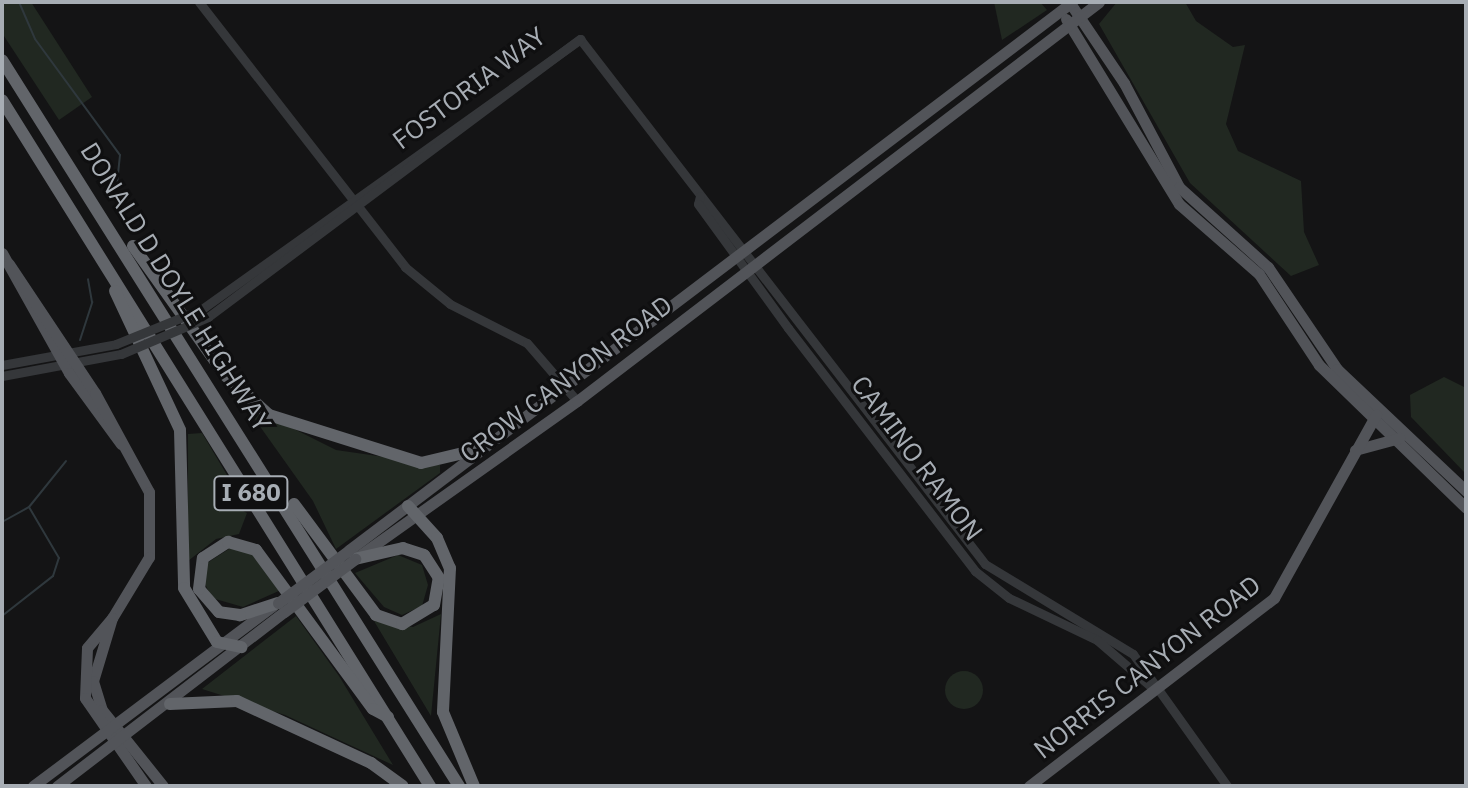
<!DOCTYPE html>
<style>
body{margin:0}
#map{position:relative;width:1468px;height:788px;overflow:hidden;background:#141415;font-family:"IBM Plex Sans",sans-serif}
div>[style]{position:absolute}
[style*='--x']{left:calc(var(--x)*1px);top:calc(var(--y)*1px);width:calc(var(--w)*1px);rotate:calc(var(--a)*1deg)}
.green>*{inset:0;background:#212821}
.round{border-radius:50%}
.stream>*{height:2px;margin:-1px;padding:0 1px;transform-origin:1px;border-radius:1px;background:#2f383d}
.minor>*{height:9px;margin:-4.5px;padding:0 4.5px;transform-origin:4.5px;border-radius:4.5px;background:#35373a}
.major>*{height:11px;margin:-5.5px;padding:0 5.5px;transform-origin:5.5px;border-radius:5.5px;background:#525459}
.highway>*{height:12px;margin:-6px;padding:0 6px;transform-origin:6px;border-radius:6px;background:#62656a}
.minor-bridge>*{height:9px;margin:-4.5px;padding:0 4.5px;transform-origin:4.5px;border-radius:4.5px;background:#35373a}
.major-bridge>*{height:11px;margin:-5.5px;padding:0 5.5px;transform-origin:5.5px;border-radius:5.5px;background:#525459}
span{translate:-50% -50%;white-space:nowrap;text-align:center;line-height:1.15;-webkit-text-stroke:6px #0f0f10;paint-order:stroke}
.shield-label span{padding:2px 6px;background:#0f0f10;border:2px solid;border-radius:6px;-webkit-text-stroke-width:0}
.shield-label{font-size:24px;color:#a7adb4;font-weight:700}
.street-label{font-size:26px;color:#a7adb4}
.frame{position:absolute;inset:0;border:4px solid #a7adb4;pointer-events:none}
</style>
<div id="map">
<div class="green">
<i style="clip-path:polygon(2px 2px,31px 2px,92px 97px,59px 120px,2px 33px)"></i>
<i style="clip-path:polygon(994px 2px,1040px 2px,1047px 10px,1002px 40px)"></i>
<i style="clip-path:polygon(1117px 2px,1185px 2px,1196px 21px,1233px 47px,1245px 45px,1226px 124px,1238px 151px,1301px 181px,1304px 232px,1319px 265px,1291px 276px,1190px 183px,1099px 24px)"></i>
<i style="clip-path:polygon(1444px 377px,1466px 388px,1466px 474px,1411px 417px,1410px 395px)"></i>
<i style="clip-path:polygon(244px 404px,336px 450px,440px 465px,440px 473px,336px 549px,313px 501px)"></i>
<i style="clip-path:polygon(202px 433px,227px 475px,232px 505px,247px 513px,239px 534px,216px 539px,188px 561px,188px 434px)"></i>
<i style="clip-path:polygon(232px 547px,256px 555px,281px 590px,243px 607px,212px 598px,203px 580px,207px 563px)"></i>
<i style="clip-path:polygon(398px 555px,422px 565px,428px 585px,422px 606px,402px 615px,384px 607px,355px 573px)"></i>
<i style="clip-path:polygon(441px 614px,431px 716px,374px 621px,413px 627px)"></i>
<i style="clip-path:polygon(296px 616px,339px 676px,393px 765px,285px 715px,202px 689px)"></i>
<i class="round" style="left:945px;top:671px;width:38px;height:38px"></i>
</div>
<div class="stream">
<i style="--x:19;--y:2;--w:40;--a:66.6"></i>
<i style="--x:35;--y:39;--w:144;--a:53.8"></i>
<i style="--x:120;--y:155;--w:28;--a:96"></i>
<i style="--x:80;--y:340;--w:40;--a:-72"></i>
<i style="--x:92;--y:302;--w:23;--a:-100"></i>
<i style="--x:2;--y:522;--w:31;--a:-29"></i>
<i style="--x:2;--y:616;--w:65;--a:-38.1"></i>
<i style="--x:53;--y:576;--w:19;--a:-72"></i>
<i style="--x:59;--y:558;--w:59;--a:-120.5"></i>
<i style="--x:29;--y:507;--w:59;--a:-51.2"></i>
</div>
<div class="minor">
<i style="--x:199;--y:2;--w:336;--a:52.1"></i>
<i style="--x:405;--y:267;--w:58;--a:39.4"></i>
<i style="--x:450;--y:304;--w:86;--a:26.9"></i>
<i style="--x:527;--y:343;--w:77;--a:49.2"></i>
<i style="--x:580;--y:39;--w:663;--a:52.35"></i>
<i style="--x:985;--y:564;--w:173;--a:31.3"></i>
<i style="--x:1133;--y:654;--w:162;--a:54.5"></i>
<i style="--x:700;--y:196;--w:8;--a:104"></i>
<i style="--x:698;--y:204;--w:153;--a:54"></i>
<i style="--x:788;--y:328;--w:307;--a:52.4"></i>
<i style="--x:975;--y:571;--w:43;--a:38.5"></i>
<i style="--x:1009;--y:598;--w:98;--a:25.5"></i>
<i style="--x:1097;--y:640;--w:77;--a:40.8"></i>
<i style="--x:202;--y:309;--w:465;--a:-35.5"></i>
<i style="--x:208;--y:317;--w:464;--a:-36.8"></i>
<i style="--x:2;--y:365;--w:116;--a:-10.4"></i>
<i style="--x:2;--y:376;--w:121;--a:-10.5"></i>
</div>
<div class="major">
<i style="--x:1070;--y:3;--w:97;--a:56"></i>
<i style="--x:1124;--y:83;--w:118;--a:62.1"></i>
<i style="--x:1179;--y:187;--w:120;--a:42"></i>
<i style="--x:1268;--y:267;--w:123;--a:55.9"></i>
<i style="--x:1337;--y:369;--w:178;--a:43.4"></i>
<i style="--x:1066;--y:19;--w:217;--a:58.6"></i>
<i style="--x:1179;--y:204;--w:106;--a:41.2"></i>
<i style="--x:1259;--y:274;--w:109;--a:56.6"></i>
<i style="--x:1319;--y:365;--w:205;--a:44.2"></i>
<i style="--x:2;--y:253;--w:137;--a:60.8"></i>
<i style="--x:69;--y:373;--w:88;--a:53.8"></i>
<i style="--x:9;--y:264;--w:155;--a:56.3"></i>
<i style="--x:95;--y:393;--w:113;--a:61.4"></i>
<i style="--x:149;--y:492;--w:65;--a:90"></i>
<i style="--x:149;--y:557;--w:71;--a:121.2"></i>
<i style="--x:112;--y:618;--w:66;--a:106.8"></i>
<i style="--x:93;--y:681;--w:30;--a:73"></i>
<i style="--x:102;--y:710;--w:97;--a:51.2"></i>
<i style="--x:1355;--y:450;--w:46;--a:-15.3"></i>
<i style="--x:349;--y:550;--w:907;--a:-37.16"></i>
<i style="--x:356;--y:558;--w:271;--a:-35.4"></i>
<i style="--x:577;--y:401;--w:657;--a:-37.39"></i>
<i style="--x:112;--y:618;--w:39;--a:130"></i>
<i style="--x:87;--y:648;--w:50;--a:92.3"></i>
<i style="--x:85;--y:698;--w:107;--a:55.3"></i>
<i style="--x:33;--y:786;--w:300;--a:-36.9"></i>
<i style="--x:57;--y:786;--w:286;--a:-37.5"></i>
<i style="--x:1029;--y:786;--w:309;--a:-37.5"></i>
<i style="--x:1274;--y:598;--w:210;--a:-60.9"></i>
</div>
<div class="highway">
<i style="--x:2;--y:60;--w:858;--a:57.81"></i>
<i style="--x:2;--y:100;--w:809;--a:58.04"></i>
<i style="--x:133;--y:246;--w:158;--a:54.5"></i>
<i style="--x:225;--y:375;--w:59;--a:42.3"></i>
<i style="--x:269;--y:415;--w:159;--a:17.5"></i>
<i style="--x:421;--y:463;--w:57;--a:-13.3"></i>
<i style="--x:115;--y:291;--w:153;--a:64.9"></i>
<i style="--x:180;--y:430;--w:158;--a:88.5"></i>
<i style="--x:184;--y:588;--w:63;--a:58.6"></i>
<i style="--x:217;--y:642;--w:25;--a:12"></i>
<i style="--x:294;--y:504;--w:138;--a:53.5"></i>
<i style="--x:376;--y:615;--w:28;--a:19"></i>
<i style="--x:402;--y:624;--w:37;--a:-31"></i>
<i style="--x:434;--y:605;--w:27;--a:-80"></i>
<i style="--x:439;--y:578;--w:27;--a:-123"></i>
<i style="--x:424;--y:555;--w:22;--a:-162"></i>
<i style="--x:403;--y:548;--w:49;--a:167.1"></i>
<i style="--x:408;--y:506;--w:43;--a:47.8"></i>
<i style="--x:437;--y:538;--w:33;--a:67"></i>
<i style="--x:450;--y:568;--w:144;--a:92.8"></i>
<i style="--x:443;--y:712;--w:80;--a:67.3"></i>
<i style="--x:278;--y:603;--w:40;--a:162"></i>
<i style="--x:240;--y:615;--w:21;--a:-172"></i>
<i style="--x:219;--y:612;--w:30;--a:-131"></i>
<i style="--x:199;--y:589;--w:31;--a:-83"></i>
<i style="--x:203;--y:558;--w:30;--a:-33"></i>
<i style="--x:228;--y:542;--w:29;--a:16"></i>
<i style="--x:256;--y:550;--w:197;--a:53.7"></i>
<i style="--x:373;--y:709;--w:17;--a:28"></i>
<i style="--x:170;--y:704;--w:67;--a:-2.6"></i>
<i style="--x:237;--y:701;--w:148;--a:24.8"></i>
<i style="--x:371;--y:763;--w:39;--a:36"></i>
</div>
<div class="minor-bridge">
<i style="--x:116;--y:344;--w:93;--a:-22.1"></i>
<i style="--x:121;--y:354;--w:95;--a:-23"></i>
</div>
<div class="major-bridge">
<i style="--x:278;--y:603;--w:89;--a:-36.7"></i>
<i style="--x:284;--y:612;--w:89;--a:-36.7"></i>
</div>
<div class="shield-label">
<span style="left:251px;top:493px">I 680</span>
</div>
<div class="street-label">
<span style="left:469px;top:88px;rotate:-37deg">FOSTORIA WAY</span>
<span style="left:176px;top:287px;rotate:58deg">DONALD D DOYLE HIGHWAY</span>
<span style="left:566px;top:379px;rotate:-37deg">CROW CANYON ROAD</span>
<span style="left:917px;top:458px;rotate:53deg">CAMINO RAMON</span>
<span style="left:1147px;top:667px;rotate:-38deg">NORRIS CANYON ROAD</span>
</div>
<div class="frame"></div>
</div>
